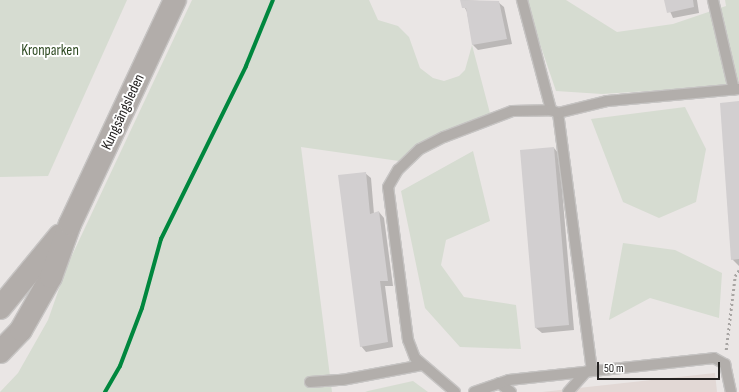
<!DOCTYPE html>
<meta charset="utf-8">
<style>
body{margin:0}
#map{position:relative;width:739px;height:392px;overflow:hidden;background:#eae6e5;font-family:"Sofia Sans Condensed",sans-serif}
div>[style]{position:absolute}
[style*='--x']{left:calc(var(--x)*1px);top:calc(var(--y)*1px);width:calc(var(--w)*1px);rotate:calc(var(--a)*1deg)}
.built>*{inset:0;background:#e2d8d5}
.green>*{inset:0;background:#d6dcd1}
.shadow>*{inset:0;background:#0003}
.building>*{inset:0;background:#d2cfd0}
.path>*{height:2.5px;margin-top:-1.25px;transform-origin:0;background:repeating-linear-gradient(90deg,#a8a5a3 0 2px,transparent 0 5px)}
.roads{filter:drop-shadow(1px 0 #c6c4c3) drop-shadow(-1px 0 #c6c4c3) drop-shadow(0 1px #c6c4c3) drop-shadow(0 -1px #c6c4c3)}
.lane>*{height:10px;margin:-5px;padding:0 5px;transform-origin:5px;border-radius:5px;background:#b2aeab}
.secondary>*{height:22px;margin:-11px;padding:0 11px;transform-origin:11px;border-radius:11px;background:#b2adaa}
.cycleway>*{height:4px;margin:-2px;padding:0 2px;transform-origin:2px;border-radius:2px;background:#00873e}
span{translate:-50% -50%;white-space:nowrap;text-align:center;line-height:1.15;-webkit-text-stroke:4px #fff;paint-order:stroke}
.park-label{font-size:15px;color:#304c24}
.street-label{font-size:15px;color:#242221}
.scale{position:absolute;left:597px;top:362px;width:123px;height:18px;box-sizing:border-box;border:2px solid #242221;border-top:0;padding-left:5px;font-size:12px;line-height:14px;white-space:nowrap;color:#242221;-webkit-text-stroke:3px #fff;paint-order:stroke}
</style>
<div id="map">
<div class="built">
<i style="clip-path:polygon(715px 373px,717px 392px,542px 392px)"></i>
</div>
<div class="green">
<i style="clip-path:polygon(0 0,127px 0,48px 176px,0 177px)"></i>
<i style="clip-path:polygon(192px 0,369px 0,378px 20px,398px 26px,409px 37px,420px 68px,433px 78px,444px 81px,459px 76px,465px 70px,472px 45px,491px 117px,444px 137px,406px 162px,301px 147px,332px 392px,0 392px,18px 373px,48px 320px,67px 266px)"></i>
<i style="clip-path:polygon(525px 0,566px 0,617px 32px,673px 24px,726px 6px,725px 0,739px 0,739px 85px,602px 94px,556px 91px)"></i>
<i style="clip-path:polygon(685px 107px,706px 149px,696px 202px,659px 218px,623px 202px,591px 119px)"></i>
<i style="clip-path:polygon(473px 151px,490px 221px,446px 240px,441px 265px,464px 297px,516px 305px,521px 349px,460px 347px,425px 308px,401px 191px)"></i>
<i style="clip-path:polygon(623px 243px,675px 250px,722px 273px,719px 318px,650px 298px,609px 320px)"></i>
<i style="clip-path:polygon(413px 381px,428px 392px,365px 392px,368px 391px)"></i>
</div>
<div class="shadow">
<i style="clip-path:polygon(461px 0,498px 2px,504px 7px,512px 44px,478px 50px,473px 45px,467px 12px)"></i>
<i style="clip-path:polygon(665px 0,697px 0,699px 13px,673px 18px)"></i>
<i style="clip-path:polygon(739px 102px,739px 266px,732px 259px)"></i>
<i style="clip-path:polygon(554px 148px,559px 154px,574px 330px,542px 333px,536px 328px)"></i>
<i style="clip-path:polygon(365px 173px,371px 178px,374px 214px,379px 212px,384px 218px,393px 286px,385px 286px,393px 347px,366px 352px,361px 346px)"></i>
</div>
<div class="building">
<i style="clip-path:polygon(460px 0,499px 1px,507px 39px,472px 45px,466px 8px,462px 8px)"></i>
<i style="clip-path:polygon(664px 0,693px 0,694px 7px,667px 13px)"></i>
<i style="clip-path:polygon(739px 101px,739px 259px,731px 260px,720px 103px)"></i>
<i style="clip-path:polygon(554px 147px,569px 325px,535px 328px,520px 150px)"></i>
<i style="clip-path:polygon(366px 172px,370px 214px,379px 211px,388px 281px,380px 281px,388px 342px,360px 347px,338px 175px)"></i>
</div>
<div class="path">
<i style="--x:726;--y:350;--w:75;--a:-83.1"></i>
<i style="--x:735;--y:276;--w:7;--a:-56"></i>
</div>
<div class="roads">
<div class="lane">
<i style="--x:522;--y:0;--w:114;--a:75.2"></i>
<i style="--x:713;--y:0;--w:92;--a:76.9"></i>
<i style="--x:592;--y:371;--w:260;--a:-97.5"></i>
<i style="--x:558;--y:113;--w:50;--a:-13.8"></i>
<i style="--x:607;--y:101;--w:133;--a:-5.2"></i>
<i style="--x:310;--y:382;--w:32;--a:-4"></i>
<i style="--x:342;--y:380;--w:81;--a:-10.6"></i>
<i style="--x:499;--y:383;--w:15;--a:37"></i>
<i style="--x:455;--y:392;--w:52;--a:-139.6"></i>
<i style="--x:415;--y:358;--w:19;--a:-111"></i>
<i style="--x:408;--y:340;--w:154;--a:-97.4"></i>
<i style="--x:388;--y:187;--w:20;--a:-60"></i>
<i style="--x:398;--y:170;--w:30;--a:-44"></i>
<i style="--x:420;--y:149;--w:27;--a:-27"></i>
<i style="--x:444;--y:137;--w:73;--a:-20.9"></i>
<i style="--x:512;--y:111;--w:39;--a:-1"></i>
<i style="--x:551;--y:110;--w:8;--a:23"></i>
<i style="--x:474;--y:392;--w:37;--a:-19"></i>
<i style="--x:509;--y:380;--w:206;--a:-6.1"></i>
<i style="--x:714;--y:358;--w:13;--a:29"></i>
<i style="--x:725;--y:364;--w:29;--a:78"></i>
<i style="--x:568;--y:392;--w:28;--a:-48"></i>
</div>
<div class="secondary">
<i style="--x:0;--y:308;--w:94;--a:-50.6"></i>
<i style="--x:0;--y:352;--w:30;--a:-46"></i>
<i style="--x:21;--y:330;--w:61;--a:-60.5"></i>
<i style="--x:51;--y:277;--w:56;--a:-70.3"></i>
<i style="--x:70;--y:224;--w:247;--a:-64.9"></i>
</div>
</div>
<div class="cycleway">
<i style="--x:105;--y:392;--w:30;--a:-60"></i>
<i style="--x:120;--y:366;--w:62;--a:-69.2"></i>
<i style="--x:142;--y:308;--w:72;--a:-74.6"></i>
<i style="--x:161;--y:239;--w:193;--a:-63.8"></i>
<i style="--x:246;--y:66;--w:71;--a:-67.8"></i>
</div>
<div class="park-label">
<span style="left:50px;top:51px">Kronparken</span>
</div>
<div class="street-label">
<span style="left:123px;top:112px;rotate:-65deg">Kungsängsleden</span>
</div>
<div class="scale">50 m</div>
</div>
